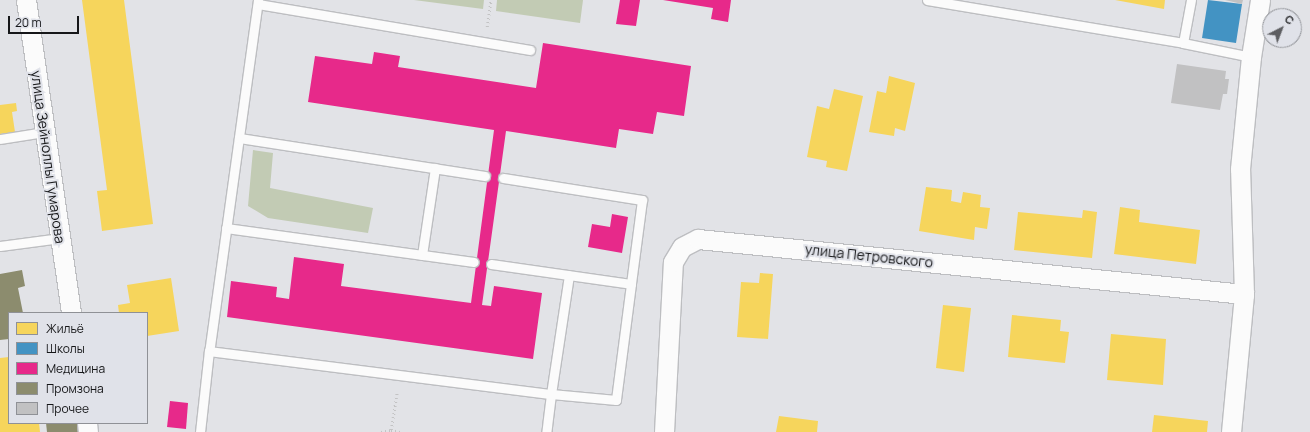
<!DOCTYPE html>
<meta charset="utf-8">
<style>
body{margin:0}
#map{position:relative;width:1310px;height:432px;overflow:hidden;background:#e2e3e7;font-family:Manrope,sans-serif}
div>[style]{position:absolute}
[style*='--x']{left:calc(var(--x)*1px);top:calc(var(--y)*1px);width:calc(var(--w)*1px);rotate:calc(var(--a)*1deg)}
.green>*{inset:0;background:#c2cbb4}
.homes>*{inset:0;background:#f6d55c}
.schools>*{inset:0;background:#4393c3}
.health>*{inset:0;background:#e7298a}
.industry>*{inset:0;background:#8c8c6e}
.building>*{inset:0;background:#c1c1c2}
.path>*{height:2.5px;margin-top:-1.25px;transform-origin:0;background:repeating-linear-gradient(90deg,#c3c3c4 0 1px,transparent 0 4px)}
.roads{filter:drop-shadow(1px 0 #bdbec1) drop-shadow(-1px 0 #bdbec1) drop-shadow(0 1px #bdbec1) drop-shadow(0 -1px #bdbec1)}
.service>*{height:9px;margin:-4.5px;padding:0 4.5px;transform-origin:4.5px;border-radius:4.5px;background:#fbfbfb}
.minor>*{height:19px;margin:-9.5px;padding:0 9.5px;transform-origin:9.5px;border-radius:9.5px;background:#fbfbfb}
span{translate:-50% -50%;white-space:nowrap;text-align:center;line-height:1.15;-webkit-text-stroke:4px #e0e2e9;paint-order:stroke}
.street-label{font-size:14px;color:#161719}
.legend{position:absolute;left:8px;top:312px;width:140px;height:112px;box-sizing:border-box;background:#e0e2e9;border:1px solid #8f9196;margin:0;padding:5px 7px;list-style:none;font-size:12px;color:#161719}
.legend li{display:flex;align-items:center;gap:8px;height:20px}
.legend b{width:20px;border:1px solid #8f9196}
.north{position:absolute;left:1262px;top:8px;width:40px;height:40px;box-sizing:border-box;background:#e0e2e9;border:1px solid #8f9196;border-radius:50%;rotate:42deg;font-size:11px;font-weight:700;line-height:16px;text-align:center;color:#161719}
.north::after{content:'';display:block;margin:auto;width:14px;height:18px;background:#5d5e61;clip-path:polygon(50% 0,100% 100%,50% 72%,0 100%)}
.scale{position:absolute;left:8px;top:16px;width:71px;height:18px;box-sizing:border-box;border:2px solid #161719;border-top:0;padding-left:5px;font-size:12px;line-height:14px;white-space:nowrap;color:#161719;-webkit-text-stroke:3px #e0e2e9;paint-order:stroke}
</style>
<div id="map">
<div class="green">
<i style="clip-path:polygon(414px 0,484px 0,483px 9px)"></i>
<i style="clip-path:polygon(497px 0,583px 0,580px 23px,496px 11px)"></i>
<i style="clip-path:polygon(253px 150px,273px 153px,270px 188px,373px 208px,368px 233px,268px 218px,248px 206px)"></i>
</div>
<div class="homes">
<i style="clip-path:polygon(82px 0,124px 0,153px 224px,102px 231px,97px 191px,107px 190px)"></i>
<i style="clip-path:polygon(1115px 0,1165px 0,1164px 9px)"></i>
<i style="clip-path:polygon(889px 76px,915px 83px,905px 131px,895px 128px,894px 136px,869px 132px,877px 91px,886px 93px)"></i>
<i style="clip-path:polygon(834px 89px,863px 96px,847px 171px,826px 167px,827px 161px,807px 157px,817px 106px,829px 109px)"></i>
<i style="clip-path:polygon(16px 103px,17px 111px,12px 112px,15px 132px,0 134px,0 105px)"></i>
<i style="clip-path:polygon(926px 187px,952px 190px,951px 201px,961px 203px,963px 192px,981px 195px,980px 207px,990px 208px,987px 229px,975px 227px,974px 240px,919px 231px)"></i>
<i style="clip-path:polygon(1120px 207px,1140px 210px,1139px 222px,1200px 230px,1196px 264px,1114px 254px)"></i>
<i style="clip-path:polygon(1083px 210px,1097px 212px,1092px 258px,1014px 250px,1018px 212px,1082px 218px)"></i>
<i style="clip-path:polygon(760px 273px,773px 274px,768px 339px,737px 337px,741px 282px,759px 283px)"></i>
<i style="clip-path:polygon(171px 278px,179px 331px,147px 336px,147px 313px,119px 313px,118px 305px,130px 303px,127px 285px)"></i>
<i style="clip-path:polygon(943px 305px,971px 308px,964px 372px,936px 368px)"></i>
<i style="clip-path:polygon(1012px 315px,1061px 320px,1060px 331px,1069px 332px,1065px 363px,1008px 357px)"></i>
<i style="clip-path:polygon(1111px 334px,1166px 339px,1163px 385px,1107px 380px)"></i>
<i style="clip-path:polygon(9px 357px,9px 423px,39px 423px,40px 432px,0 432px,0 358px)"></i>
<i style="clip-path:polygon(1154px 415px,1208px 421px,1207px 432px,1152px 432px)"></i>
<i style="clip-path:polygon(779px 416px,818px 421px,817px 432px,776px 432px)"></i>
</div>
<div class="schools">
<i style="clip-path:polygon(1208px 0,1242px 4px,1236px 43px,1202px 38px)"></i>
</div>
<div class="health">
<i style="clip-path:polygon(620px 0,640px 0,636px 26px,616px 24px)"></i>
<i style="clip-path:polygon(663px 0,731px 0,728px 22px,711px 19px,713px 8px)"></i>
<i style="clip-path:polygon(543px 43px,691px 66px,684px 116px,657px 112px,653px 134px,619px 129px,616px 148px,506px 131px,482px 305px,491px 306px,494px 286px,542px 293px,533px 359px,227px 317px,231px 281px,277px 287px,276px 297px,289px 299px,294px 257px,344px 264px,341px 286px,471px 303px,494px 130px,308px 102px,315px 56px,372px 64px,374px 52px,400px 56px,398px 67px,536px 88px)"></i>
<i style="clip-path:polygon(612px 214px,628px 217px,622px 253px,588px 247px,592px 224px,610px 227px)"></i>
<i style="clip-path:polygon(170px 401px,188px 403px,186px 429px,167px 427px)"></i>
</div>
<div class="industry">
<i style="clip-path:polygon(22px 270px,25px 286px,18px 288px,23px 313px,9px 313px,9px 339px,0 340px,0 274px)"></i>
<i style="clip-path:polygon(46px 423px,78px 423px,79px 432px,47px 432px)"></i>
</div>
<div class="building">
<i style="clip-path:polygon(1225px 0,1243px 0,1242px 4px)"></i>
<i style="clip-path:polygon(1177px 64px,1226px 71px,1225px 79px,1229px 79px,1227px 94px,1223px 94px,1220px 110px,1171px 103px)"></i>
</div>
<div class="path">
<i style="--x:487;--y:27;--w:27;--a:-82"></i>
<i style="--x:391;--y:430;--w:39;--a:-81"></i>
<i style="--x:381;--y:432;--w:10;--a:-11"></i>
<i style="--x:391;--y:430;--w:9;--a:13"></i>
</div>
<div class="roads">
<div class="service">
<i style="--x:258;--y:0;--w:354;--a:97.9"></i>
<i style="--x:209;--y:351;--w:345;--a:7.2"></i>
<i style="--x:551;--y:394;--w:38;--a:97"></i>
<i style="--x:927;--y:0;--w:260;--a:9.5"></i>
<i style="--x:1183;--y:43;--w:44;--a:-79.5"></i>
<i style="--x:258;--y:4;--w:276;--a:9.6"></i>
<i style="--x:1183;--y:43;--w:69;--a:11.6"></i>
<i style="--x:239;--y:138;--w:249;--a:8.8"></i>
<i style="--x:0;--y:139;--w:45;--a:-9"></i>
<i style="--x:503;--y:178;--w:141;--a:9"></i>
<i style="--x:642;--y:200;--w:85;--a:97.5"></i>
<i style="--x:226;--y:228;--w:250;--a:7.8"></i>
<i style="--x:0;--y:246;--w:61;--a:-7.6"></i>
<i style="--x:422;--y:255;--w:88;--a:-81.5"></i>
<i style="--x:491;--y:264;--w:141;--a:8.1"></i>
<i style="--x:631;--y:284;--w:117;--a:97.4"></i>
<i style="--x:616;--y:400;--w:65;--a:-174.7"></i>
<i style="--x:551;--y:394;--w:120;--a:-81.4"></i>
<i style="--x:200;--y:432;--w:81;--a:-83.7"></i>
</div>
<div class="minor">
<i style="--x:26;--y:0;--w:316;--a:81.8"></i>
<i style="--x:87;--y:423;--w:9;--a:84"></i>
<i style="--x:664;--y:432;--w:170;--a:-87"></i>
<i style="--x:673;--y:262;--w:17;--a:-59"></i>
<i style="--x:682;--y:247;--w:18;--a:-27"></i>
<i style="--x:698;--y:239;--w:549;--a:5.75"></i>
<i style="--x:1231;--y:432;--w:139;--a:-84.6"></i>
<i style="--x:1244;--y:294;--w:125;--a:-91.8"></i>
<i style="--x:1240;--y:169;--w:113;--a:-84.4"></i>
<i style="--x:1251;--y:57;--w:58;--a:-81"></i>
</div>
</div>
<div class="street-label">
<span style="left:48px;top:157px;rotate:82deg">улица Зейноллы Гумарова</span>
<span style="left:869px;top:256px;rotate:6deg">улица Петровского</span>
</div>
<ul class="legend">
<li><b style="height:11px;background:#f6d55c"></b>Жильё</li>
<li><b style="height:11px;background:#4393c3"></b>Школы</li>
<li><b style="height:11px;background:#e7298a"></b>Медицина</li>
<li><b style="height:11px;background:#8c8c6e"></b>Промзона</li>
<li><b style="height:11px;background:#c1c1c2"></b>Прочее</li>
</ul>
<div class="north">С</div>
<div class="scale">20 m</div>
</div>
